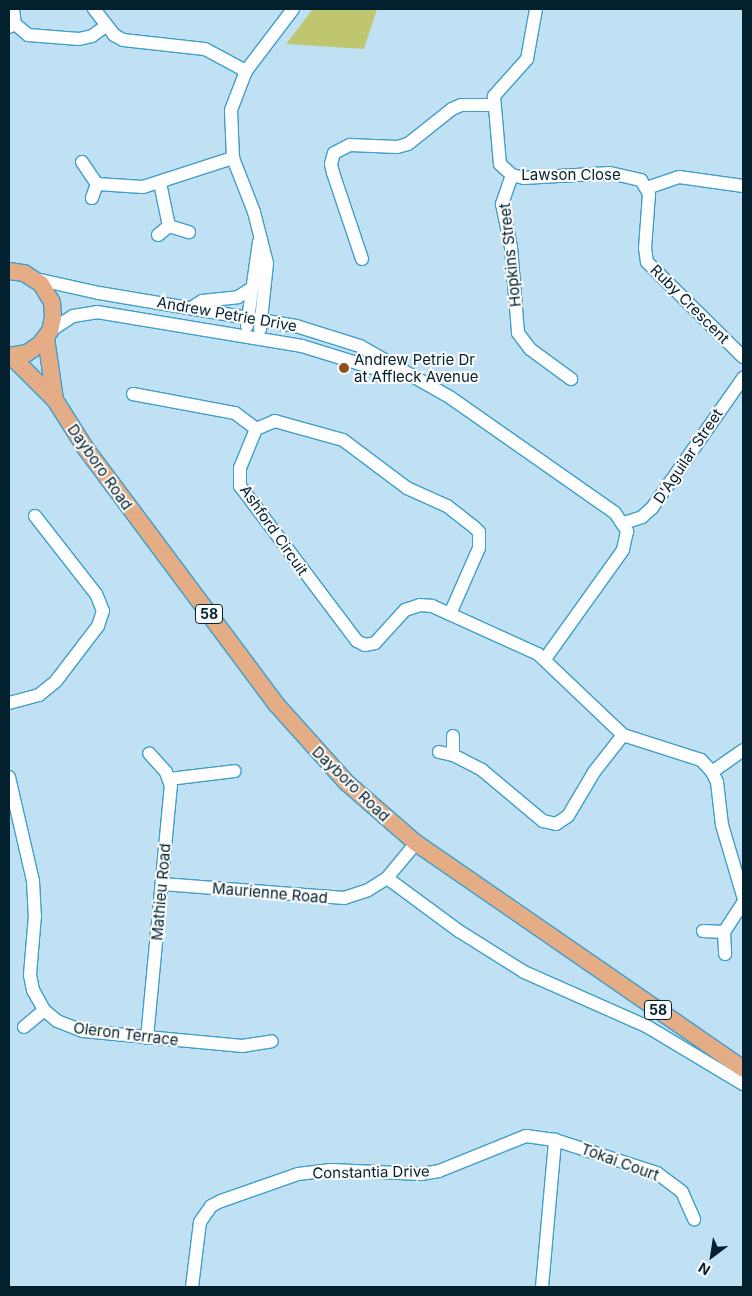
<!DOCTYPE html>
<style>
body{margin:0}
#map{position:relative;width:752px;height:1296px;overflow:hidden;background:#c0e1f4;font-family:Inter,sans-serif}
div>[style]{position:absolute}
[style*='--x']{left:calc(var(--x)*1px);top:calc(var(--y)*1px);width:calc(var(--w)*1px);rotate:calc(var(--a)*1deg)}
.green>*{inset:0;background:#c0c670}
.roads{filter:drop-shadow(1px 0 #3f9eca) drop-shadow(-1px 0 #3f9eca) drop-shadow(0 1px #3f9eca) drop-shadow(0 -1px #3f9eca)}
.minor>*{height:12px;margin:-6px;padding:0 6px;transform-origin:6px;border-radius:6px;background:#fff}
.major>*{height:16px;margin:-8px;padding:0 8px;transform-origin:8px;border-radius:8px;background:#e5ad86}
.dots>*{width:14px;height:14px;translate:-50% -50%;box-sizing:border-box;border:2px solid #fcfcfc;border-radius:50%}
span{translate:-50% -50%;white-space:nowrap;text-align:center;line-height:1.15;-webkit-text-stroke:4px #fcfcfc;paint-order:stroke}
.shield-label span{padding:1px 4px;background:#fcfcfc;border:1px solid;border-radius:4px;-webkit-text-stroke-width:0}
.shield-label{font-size:14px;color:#02202d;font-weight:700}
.street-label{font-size:15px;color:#02202d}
.poi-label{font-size:15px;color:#02202d}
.left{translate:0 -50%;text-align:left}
.frame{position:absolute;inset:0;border:10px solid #02202d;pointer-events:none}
.north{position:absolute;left:687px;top:1231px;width:50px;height:50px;-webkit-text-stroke:4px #fcfcfc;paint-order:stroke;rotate:211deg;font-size:14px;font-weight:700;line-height:20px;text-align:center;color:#02202d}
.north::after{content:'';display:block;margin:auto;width:18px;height:22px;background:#02202d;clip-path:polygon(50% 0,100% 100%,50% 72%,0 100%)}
</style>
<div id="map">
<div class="green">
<i style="clip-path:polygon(313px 9px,377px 9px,364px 49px,286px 44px)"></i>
</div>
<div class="roads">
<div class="minor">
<i style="--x:94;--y:9;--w:33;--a:52"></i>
<i style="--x:114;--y:35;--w:10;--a:29"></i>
<i style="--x:123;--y:40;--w:82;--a:6.3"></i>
<i style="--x:205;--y:49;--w:47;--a:28.2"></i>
<i style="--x:536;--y:9;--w:51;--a:100.2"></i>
<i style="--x:527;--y:59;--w:50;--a:131.7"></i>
<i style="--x:494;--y:96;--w:68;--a:85"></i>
<i style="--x:500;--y:164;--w:16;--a:43"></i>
<i style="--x:512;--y:175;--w:12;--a:14"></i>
<i style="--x:524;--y:178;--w:86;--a:-3.3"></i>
<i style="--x:610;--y:173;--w:32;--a:13"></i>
<i style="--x:641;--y:180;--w:16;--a:60"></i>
<i style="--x:649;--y:194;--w:54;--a:94.2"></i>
<i style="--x:645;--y:248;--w:14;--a:82"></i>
<i style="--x:647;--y:262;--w:135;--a:44.7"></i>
<i style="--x:15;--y:24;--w:17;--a:40"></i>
<i style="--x:28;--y:35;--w:51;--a:4.5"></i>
<i style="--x:79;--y:39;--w:13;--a:-13"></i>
<i style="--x:92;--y:36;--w:17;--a:-36"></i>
<i style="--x:9;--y:27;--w:7;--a:-27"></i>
<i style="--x:15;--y:24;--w:15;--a:-98"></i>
<i style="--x:82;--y:162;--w:27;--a:56"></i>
<i style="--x:97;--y:184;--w:15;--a:110"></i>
<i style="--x:512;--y:175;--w:31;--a:109"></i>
<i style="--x:502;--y:204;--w:44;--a:78.2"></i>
<i style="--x:511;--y:247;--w:86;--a:85.3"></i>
<i style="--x:518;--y:333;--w:20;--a:53"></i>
<i style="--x:530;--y:349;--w:51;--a:36.2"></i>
<i style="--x:160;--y:183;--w:44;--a:78.2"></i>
<i style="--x:97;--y:184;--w:46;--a:3.7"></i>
<i style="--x:143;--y:187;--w:95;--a:-17.9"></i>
<i style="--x:647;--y:188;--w:34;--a:-19"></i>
<i style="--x:679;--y:177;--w:65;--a:8"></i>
<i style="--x:158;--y:235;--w:14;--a:-39"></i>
<i style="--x:169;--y:226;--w:21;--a:17"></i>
<i style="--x:362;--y:259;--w:91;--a:-108.6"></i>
<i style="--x:333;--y:173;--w:9;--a:-103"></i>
<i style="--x:331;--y:164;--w:11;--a:-75"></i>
<i style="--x:334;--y:153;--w:18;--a:-27"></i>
<i style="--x:350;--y:145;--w:47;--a:2.4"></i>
<i style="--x:397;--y:147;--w:11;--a:-15"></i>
<i style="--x:408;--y:144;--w:56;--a:-38.5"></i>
<i style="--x:452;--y:109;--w:10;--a:-24"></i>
<i style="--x:461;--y:105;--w:33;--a:0"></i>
<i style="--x:36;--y:279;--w:65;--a:12.5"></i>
<i style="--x:99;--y:293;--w:200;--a:9.5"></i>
<i style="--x:296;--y:326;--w:67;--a:17.4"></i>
<i style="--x:360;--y:346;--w:105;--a:29.7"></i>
<i style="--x:451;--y:398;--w:200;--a:35"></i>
<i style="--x:615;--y:513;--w:22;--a:56"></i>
<i style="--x:627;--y:531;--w:19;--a:102"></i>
<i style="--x:623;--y:550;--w:134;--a:125.6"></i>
<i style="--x:191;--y:308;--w:13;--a:-32"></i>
<i style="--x:202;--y:301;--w:36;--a:-6"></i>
<i style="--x:238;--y:297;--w:17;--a:-33"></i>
<i style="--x:247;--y:326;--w:85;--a:-81.9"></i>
<i style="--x:260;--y:329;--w:66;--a:-83.9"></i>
<i style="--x:267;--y:263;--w:53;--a:-104.3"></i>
<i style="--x:254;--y:212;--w:58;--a:-111.3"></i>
<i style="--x:233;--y:158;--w:48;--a:-92.4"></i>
<i style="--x:231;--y:110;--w:42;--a:-69"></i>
<i style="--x:246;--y:71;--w:78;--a:-52.8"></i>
<i style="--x:50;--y:331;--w:27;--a:-33"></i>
<i style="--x:73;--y:316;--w:24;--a:-9"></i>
<i style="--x:97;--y:312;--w:208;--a:9.4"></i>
<i style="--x:302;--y:346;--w:88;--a:17.2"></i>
<i style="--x:386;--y:372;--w:21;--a:5"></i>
<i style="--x:133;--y:394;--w:104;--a:10.6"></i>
<i style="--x:235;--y:413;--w:26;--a:37"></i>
<i style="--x:624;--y:523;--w:19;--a:-18"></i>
<i style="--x:642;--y:517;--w:13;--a:-42"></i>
<i style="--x:652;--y:508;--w:159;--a:-55"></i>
<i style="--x:450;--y:614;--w:72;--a:-66.3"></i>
<i style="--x:479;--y:548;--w:16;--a:-90"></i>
<i style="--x:479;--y:532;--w:7;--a:-135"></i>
<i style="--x:474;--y:527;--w:34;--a:-142"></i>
<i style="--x:447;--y:506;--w:44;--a:-155.8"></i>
<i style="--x:407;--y:488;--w:80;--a:-143.1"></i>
<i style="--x:343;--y:440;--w:71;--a:-164.4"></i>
<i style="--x:275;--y:421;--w:21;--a:157"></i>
<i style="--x:256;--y:429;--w:42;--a:112.3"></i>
<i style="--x:240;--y:468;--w:18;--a:90"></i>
<i style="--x:240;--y:486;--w:194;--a:53"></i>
<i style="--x:357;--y:641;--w:9;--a:27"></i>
<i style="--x:365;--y:645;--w:10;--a:-11"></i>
<i style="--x:375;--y:643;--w:45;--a:-47.7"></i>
<i style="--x:405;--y:610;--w:16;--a:-18"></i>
<i style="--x:420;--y:605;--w:12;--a:5"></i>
<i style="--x:432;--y:606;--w:116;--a:24.4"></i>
<i style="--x:538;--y:654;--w:117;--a:43.6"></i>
<i style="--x:623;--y:735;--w:82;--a:17.8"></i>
<i style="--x:701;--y:760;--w:16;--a:47"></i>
<i style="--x:712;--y:772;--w:11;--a:63"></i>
<i style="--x:717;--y:782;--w:43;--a:83.4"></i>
<i style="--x:722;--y:825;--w:74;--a:73.5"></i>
<i style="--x:9;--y:703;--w:31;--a:-15"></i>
<i style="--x:39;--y:695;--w:22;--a:-39"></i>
<i style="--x:56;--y:681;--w:69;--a:-52.6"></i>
<i style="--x:98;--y:626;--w:16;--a:-72"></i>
<i style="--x:103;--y:611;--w:18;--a:-112"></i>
<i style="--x:96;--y:594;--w:99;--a:-128"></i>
<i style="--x:439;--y:752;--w:14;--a:12"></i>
<i style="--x:453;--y:755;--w:33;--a:27"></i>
<i style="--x:482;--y:770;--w:80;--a:39.9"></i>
<i style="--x:543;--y:821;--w:13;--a:13"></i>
<i style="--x:556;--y:824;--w:14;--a:-34"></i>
<i style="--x:568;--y:816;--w:51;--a:-59.4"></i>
<i style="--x:594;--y:772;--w:47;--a:-51.9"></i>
<i style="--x:453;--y:755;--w:19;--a:-90"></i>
<i style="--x:712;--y:772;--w:38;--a:-35"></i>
<i style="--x:9;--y:777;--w:107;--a:77"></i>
<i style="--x:33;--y:881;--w:34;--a:87"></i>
<i style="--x:35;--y:915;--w:60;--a:94.8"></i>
<i style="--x:30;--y:975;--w:15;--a:79"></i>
<i style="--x:33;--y:990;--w:23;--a:61"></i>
<i style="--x:44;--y:1010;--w:17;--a:40"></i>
<i style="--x:57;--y:1021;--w:28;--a:21"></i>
<i style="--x:83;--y:1031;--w:160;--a:5.4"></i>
<i style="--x:242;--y:1046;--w:30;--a:-9"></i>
<i style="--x:169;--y:779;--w:66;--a:-6.9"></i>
<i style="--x:387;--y:878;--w:89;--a:36.4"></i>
<i style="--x:459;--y:931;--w:77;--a:32.2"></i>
<i style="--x:524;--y:972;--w:136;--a:23.9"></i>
<i style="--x:648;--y:1027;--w:111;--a:31"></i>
<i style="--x:162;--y:884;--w:183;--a:4.4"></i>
<i style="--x:344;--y:898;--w:25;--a:-18"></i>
<i style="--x:368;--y:890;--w:22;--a:-32"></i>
<i style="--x:387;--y:878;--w:45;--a:-50.4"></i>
<i style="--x:703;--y:931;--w:21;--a:3"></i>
<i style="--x:724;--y:932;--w:22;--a:87"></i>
<i style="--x:724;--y:932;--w:35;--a:-57"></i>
<i style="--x:24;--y:1027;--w:26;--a:-40"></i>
<i style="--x:147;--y:1038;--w:253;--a:-84.6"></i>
<i style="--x:171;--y:786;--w:15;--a:-110"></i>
<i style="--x:166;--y:772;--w:25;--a:-132"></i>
<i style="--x:192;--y:1287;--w:65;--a:-83"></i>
<i style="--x:200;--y:1222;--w:19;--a:-55"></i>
<i style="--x:211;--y:1206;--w:11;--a:-27"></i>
<i style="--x:221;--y:1201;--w:82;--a:-19.3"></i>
<i style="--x:298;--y:1174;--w:33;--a:-7"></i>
<i style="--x:331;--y:1170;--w:90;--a:2.5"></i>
<i style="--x:421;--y:1174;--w:18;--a:-9"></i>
<i style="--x:439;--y:1171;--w:94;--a:-21.9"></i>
<i style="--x:526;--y:1136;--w:29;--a:8"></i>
<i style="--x:555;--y:1140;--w:107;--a:17.9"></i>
<i style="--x:657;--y:1173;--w:31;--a:37"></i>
<i style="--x:682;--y:1192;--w:30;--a:66"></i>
<i style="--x:542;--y:1287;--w:148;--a:-84.9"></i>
</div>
<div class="major">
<i style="--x:9;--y:271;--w:15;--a:8"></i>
<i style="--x:24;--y:273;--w:20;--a:33"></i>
<i style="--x:41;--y:284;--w:21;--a:59"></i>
<i style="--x:52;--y:302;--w:15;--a:86"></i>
<i style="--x:53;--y:317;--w:14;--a:102"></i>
<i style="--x:50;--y:331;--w:16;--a:128"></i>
<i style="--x:40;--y:344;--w:16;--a:145"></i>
<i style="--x:27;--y:353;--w:18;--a:171"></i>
<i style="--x:46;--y:338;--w:63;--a:81.7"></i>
<i style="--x:11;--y:356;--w:62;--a:45"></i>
<i style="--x:55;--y:400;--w:58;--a:57.7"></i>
<i style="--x:86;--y:449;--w:318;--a:53.3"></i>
<i style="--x:276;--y:704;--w:106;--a:48.1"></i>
<i style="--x:347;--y:783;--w:91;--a:41"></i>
<i style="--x:416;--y:843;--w:397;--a:34.6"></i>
</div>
</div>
<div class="dots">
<i style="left:344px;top:368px;background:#914e1f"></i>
</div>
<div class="shield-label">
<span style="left:209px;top:614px">58</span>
<span style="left:658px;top:1010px">58</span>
</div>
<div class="street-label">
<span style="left:571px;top:175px">Lawson Close</span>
<span style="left:510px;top:255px;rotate:-96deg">Hopkins Street</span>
<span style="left:690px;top:304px;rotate:45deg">Ruby Crescent</span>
<span style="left:227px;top:314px;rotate:10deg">Andrew Petrie Drive</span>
<span style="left:688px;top:456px;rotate:-56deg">D'Aguilar Street</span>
<span style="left:100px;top:467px;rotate:55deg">Dayboro Road</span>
<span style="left:274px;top:530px;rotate:55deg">Ashford Circuit</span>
<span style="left:351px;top:784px;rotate:44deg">Dayboro Road</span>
<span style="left:161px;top:892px;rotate:-85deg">Mathieu Road</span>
<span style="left:270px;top:893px;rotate:5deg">Maurienne Road</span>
<span style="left:126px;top:1034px;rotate:7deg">Oleron Terrace</span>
<span style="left:620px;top:1162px;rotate:20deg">Tokai Court</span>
<span style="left:371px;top:1172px;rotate:-1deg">Constantia Drive</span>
</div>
<div class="poi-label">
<span class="left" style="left:354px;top:368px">Andrew Petrie Dr<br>at Affleck Avenue</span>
</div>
<div class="frame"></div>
<div class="north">N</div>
</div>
